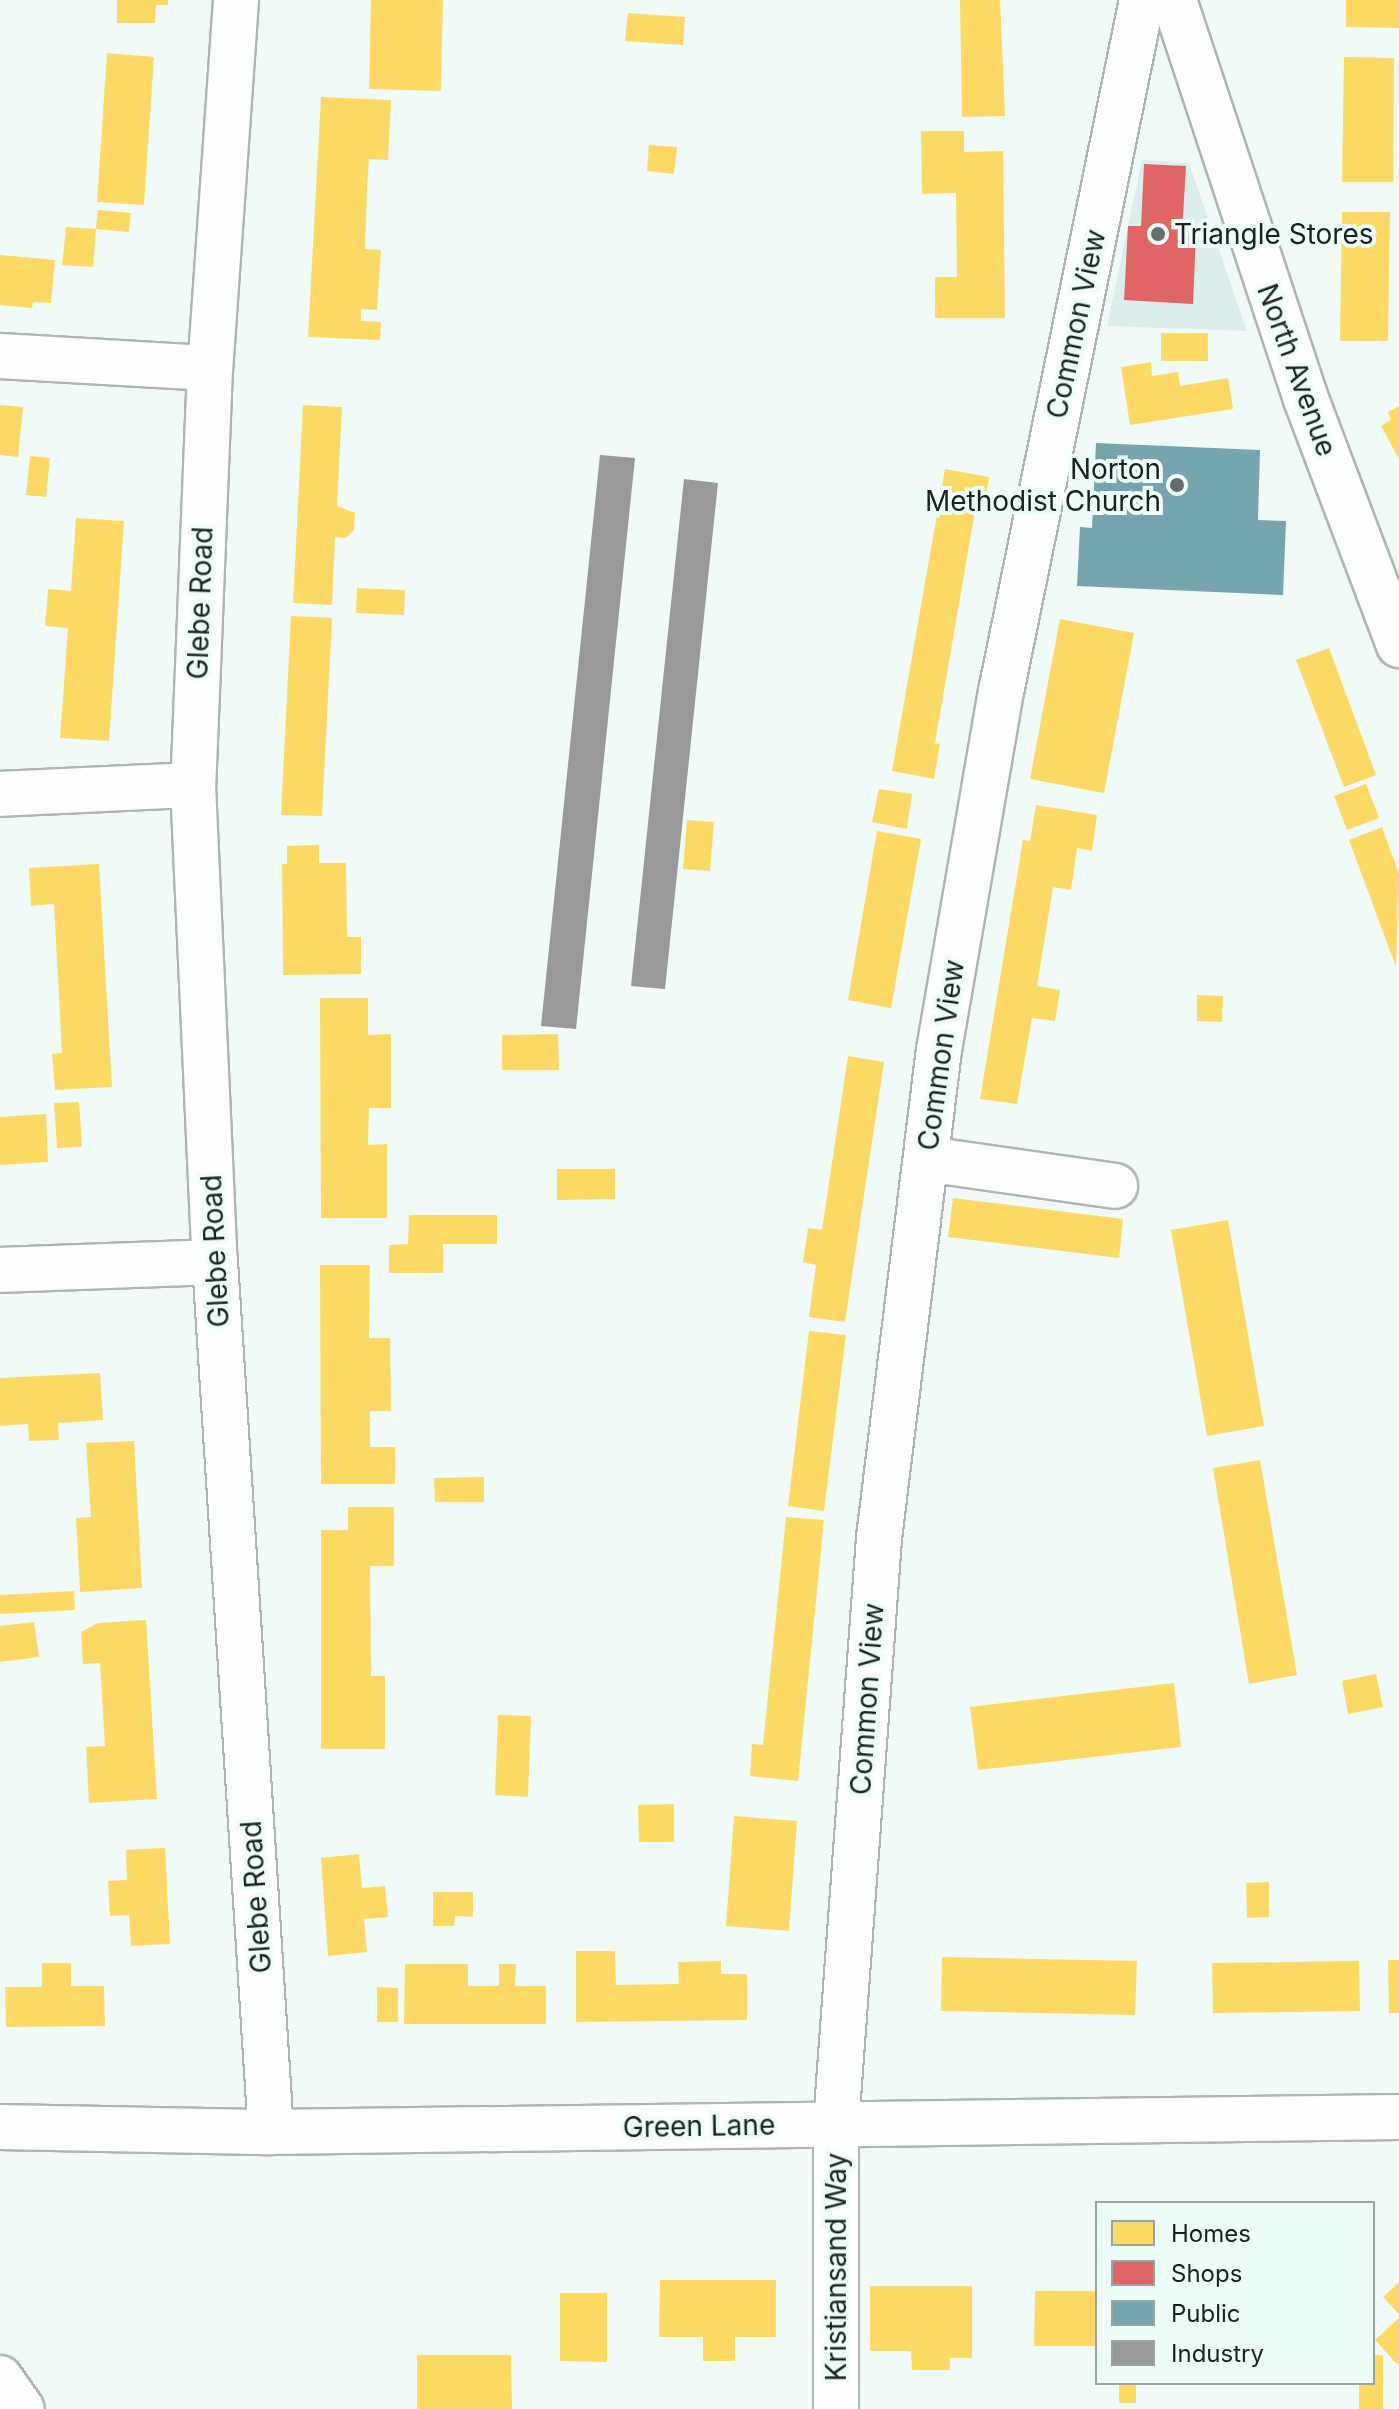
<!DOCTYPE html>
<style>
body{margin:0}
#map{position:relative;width:1399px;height:2409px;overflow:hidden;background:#f0faf8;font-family:Inter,sans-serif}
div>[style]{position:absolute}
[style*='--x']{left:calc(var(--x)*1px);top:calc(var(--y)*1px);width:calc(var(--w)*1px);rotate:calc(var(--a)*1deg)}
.built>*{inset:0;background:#dceeeb}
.homes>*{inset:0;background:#ffd966}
.shops>*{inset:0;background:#e06666}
.public>*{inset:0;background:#76a5af}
.industry>*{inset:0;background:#999}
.roads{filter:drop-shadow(2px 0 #aeb5b3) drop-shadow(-2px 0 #aeb5b3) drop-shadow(0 2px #aeb5b3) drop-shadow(0 -2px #aeb5b3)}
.minor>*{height:44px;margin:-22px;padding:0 22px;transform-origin:22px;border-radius:22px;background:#fdfefe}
.dots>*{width:22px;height:22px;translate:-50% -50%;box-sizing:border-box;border:4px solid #edfdfa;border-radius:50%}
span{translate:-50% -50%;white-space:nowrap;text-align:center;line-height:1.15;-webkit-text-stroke:8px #edfdfa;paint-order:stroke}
.poi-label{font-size:28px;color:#1b2120}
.left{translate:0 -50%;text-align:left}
.right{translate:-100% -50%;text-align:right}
.street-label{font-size:28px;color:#1b2120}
.legend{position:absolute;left:1095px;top:2201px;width:280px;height:184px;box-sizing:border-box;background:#edfdfa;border:2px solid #99a5a3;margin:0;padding:10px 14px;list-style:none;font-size:24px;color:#1b2120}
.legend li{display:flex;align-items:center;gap:16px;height:40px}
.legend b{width:40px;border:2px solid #99a5a3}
</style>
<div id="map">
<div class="built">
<i style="clip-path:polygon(1142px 160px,1189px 163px,1247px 331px,1107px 326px)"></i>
</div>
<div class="homes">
<i style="clip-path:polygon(117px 0,168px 0,168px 5px,156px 5px,155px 23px,117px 23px)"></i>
<i style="clip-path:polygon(371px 0,443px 0,441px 91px,369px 89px)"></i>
<i style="clip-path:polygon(960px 0,1000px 0,1005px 116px,962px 117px)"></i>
<i style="clip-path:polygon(1346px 0,1399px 0,1399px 28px,1346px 27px)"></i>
<i style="clip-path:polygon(628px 13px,685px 17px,683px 45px,625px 41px)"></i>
<i style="clip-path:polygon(107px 53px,154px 57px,144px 205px,97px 202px)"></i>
<i style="clip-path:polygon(1344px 57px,1394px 58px,1393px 182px,1342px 182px)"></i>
<i style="clip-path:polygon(321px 97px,391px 100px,388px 160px,369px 159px,367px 189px,365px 249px,381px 250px,377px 310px,361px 309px,361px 321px,381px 322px,380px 340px,308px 337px)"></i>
<i style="clip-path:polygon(921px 131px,964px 131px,964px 152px,1003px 151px,1005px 318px,935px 318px,935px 277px,957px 277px,956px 193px,922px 194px)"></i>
<i style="clip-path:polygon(649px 145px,677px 147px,674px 174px,647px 171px)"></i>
<i style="clip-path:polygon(98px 210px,131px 213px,129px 232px,96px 229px)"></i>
<i style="clip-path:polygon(1342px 212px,1390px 212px,1388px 341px,1340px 341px)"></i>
<i style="clip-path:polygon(66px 227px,96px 229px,93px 267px,62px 265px)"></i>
<i style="clip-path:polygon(0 255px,55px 260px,51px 303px,33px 302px,32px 308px,0 305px)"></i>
<i style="clip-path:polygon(1161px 333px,1208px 333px,1208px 361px,1161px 361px)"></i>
<i style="clip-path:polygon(1151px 362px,1152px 376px,1178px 372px,1180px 386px,1228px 378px,1233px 409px,1130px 425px,1121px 367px)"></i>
<i style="clip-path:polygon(0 405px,23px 407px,18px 457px,0 455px)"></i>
<i style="clip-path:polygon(303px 405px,342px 407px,337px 506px,355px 513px,354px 530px,346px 538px,335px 537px,332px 605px,293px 603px)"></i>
<i style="clip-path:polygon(1399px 406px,1399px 459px,1381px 426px,1391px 420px,1388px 412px)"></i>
<i style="clip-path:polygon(30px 456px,50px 458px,46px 497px,26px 495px)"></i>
<i style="clip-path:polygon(945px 469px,989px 477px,983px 513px,975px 511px,935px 743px,940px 744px,934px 779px,892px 771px)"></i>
<i style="clip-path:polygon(76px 518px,124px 521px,109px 741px,60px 738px,68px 628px,45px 626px,48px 589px,71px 591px)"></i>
<i style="clip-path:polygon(357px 588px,405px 590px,404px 615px,356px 613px)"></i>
<i style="clip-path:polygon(291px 616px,332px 618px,322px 816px,281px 815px)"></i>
<i style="clip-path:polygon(1060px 619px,1134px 633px,1104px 793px,1030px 779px)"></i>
<i style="clip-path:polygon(1329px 648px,1376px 775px,1344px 787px,1296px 660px)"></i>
<i style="clip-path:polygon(1366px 784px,1379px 818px,1347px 830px,1334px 796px)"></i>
<i style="clip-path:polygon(879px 789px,912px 794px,907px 829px,872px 822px)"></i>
<i style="clip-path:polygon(1036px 805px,1097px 815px,1092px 851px,1077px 848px,1071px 890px,1053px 887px,1037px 986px,1060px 990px,1055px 1021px,1032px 1018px,1017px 1104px,980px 1099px,1023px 840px,1030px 841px)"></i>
<i style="clip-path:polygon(687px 820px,714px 822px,710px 871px,683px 869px)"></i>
<i style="clip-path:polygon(1382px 827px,1399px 874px,1396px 967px,1349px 840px)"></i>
<i style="clip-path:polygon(877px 831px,921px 839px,891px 1008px,848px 1000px)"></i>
<i style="clip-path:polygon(319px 845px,319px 863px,346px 863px,347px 937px,361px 937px,361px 974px,283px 975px,282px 864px,287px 864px,287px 846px)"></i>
<i style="clip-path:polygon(99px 864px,112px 1087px,55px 1090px,52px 1054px,62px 1053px,54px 904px,31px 906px,29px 868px)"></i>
<i style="clip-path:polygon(1197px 995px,1223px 996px,1222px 1022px,1197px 1021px)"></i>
<i style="clip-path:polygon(320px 998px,368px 998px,368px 1035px,391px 1034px,391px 1108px,369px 1108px,368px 1145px,387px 1144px,387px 1218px,321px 1218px)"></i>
<i style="clip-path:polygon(558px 1034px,559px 1070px,502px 1070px,502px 1035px)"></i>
<i style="clip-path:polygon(848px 1056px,884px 1062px,845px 1322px,809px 1317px,816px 1265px,803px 1262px,808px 1228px,822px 1230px)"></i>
<i style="clip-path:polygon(79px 1102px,82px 1147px,57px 1148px,54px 1103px)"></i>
<i style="clip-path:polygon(46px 1114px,48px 1162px,0 1165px,0 1117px)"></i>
<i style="clip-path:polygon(557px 1169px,615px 1169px,615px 1199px,557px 1200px)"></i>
<i style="clip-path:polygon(953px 1198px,1123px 1219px,1119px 1258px,948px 1237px)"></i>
<i style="clip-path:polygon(409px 1215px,497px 1215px,497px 1244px,443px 1244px,443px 1273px,389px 1273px,389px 1245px,408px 1244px)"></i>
<i style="clip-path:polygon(1228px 1220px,1264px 1426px,1207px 1436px,1171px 1230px)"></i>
<i style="clip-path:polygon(320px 1265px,370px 1265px,369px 1338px,390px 1338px,391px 1411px,370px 1411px,370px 1447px,395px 1447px,395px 1484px,321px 1484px)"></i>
<i style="clip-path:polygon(809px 1331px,846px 1335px,824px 1511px,788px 1506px)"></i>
<i style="clip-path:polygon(100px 1373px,103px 1420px,58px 1423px,59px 1440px,29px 1441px,28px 1424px,0 1426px,0 1378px)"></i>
<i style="clip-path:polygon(134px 1441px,142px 1588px,80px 1592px,76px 1518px,91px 1517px,86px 1443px)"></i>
<i style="clip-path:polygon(1260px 1460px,1297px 1675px,1249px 1684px,1213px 1468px)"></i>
<i style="clip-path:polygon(484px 1477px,484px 1502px,435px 1502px,434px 1478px)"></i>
<i style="clip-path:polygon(348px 1507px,394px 1507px,394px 1566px,370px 1566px,371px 1676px,385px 1676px,385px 1749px,321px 1749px,321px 1530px,348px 1530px)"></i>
<i style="clip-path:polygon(786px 1517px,824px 1520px,798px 1781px,750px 1776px,752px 1744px,763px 1745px)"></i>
<i style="clip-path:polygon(74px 1591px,75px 1610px,0 1614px,0 1595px)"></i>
<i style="clip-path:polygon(146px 1620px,157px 1799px,89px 1803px,86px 1747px,105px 1746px,100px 1663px,83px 1664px,81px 1632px,98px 1623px)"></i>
<i style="clip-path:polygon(34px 1622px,39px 1657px,0 1662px,0 1626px)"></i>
<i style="clip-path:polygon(1376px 1674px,1383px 1707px,1348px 1714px,1342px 1681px)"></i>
<i style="clip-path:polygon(1174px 1683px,1181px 1747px,978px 1770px,970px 1707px)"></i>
<i style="clip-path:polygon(498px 1715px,531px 1716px,528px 1797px,495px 1795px)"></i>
<i style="clip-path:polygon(674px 1804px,674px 1842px,639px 1842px,638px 1805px)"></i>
<i style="clip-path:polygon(734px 1816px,797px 1821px,789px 1931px,726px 1926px)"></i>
<i style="clip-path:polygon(165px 1848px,170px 1944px,131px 1946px,129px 1915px,110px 1916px,108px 1881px,127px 1880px,126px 1850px)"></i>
<i style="clip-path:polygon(359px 1854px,362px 1888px,385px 1886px,388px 1917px,364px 1919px,367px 1952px,328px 1956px,321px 1858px)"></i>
<i style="clip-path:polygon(1269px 1882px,1269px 1917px,1247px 1918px,1246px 1883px)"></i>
<i style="clip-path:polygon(433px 1892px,473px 1892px,473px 1917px,455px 1916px,454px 1926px,433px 1926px)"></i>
<i style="clip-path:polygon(576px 1951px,615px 1951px,616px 1985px,679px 1984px,678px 1962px,721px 1961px,721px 1974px,747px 1974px,747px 2020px,576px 2022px)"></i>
<i style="clip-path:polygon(942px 1957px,1137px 1961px,1135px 2015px,941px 2011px)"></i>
<i style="clip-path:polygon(1388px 1960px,1399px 1960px,1399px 2013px,1389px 2013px)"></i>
<i style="clip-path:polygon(1359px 1961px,1360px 2011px,1213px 2013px,1212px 1963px)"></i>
<i style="clip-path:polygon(42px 1963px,71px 1963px,71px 1986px,104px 1986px,105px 2026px,6px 2027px,5px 1987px,42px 1987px)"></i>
<i style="clip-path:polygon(405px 1964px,468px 1964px,468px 1986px,499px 1986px,499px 1964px,516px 1964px,515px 1986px,546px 1986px,546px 2024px,404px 2024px)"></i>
<i style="clip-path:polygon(377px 1987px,398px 1988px,398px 2022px,377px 2022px)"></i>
<i style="clip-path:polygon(660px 2280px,776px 2280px,776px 2337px,735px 2337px,735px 2361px,703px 2361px,703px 2337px,659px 2337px)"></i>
<i style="clip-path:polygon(1399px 2282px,1399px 2314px,1383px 2297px)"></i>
<i style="clip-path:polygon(870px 2286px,972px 2286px,972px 2358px,950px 2358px,950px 2370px,912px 2370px,911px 2351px,870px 2351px)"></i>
<i style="clip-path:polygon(1035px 2291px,1097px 2291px,1097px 2346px,1034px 2346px)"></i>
<i style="clip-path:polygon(560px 2293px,607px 2293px,607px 2362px,560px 2361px)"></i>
<i style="clip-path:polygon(1399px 2318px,1399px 2363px,1397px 2364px,1375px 2340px)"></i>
<i style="clip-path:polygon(417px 2355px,511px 2355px,512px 2409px,417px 2409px)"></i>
<i style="clip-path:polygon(1373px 2355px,1383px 2355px,1383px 2409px,1359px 2409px,1359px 2383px,1373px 2383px)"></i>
<i style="clip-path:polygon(1119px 2383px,1136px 2383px,1136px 2403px,1119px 2403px)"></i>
</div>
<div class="shops">
<i style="clip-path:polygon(1144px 164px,1186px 166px,1182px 233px,1196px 234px,1193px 304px,1124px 300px,1128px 226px,1141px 226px)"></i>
</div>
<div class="public">
<i style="clip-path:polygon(1096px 443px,1260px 450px,1258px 520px,1286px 521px,1283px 595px,1077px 586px,1080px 527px,1092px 528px)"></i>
</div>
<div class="industry">
<i style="clip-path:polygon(600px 455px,635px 458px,576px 1029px,541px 1026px)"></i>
<i style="clip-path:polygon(684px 479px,718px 483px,665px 989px,631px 986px)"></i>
</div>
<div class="roads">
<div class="minor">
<i style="--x:236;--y:0;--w:369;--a:94"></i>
<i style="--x:210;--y:368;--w:417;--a:92.3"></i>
<i style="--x:193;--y:785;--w:478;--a:87.4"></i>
<i style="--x:215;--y:1262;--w:872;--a:86.32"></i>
<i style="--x:1174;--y:0;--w:420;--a:71.7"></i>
<i style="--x:1306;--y:399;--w:263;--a:69.3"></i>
<i style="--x:0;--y:356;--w:210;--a:3.3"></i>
<i style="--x:0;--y:794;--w:193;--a:-2.7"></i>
<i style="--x:926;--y:1159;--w:191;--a:8.1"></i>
<i style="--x:0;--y:1270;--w:215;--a:-2.1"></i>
<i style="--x:0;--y:2127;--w:271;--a:1.1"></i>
<i style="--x:271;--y:2132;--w:1128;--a:-0.76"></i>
<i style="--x:0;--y:2378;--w:38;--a:55"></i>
<i style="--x:836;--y:2409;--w:285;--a:-90"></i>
<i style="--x:836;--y:2124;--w:588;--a:-85.8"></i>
<i style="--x:879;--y:1538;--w:492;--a:-83"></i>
<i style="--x:939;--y:1050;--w:368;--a:-80.2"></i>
<i style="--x:1002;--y:687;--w:701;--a:-78.48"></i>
</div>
</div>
<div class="dots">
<i style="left:1158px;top:234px;background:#666d6c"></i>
<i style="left:1177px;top:485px;background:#666d6c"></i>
</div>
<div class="poi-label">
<span class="left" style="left:1174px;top:234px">Triangle Stores</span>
<span class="right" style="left:1161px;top:485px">Norton<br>Methodist Church</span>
</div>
<div class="street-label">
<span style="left:1076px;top:324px;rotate:-78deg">Common View</span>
<span style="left:1297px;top:370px;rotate:70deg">North Avenue</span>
<span style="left:200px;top:603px;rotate:-88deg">Glebe Road</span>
<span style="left:941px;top:1055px;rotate:-82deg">Common View</span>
<span style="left:215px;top:1251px;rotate:-93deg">Glebe Road</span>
<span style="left:867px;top:1699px;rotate:-86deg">Common View</span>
<span style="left:256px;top:1897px;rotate:-94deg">Glebe Road</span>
<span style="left:699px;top:2126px;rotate:-1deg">Green Lane</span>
<span style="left:836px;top:2267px;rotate:-90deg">Kristiansand Way</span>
</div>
<ul class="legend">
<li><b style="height:22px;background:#ffd966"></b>Homes</li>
<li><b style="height:22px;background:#e06666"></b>Shops</li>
<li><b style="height:22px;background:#76a5af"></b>Public</li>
<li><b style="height:22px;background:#999"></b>Industry</li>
</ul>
</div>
